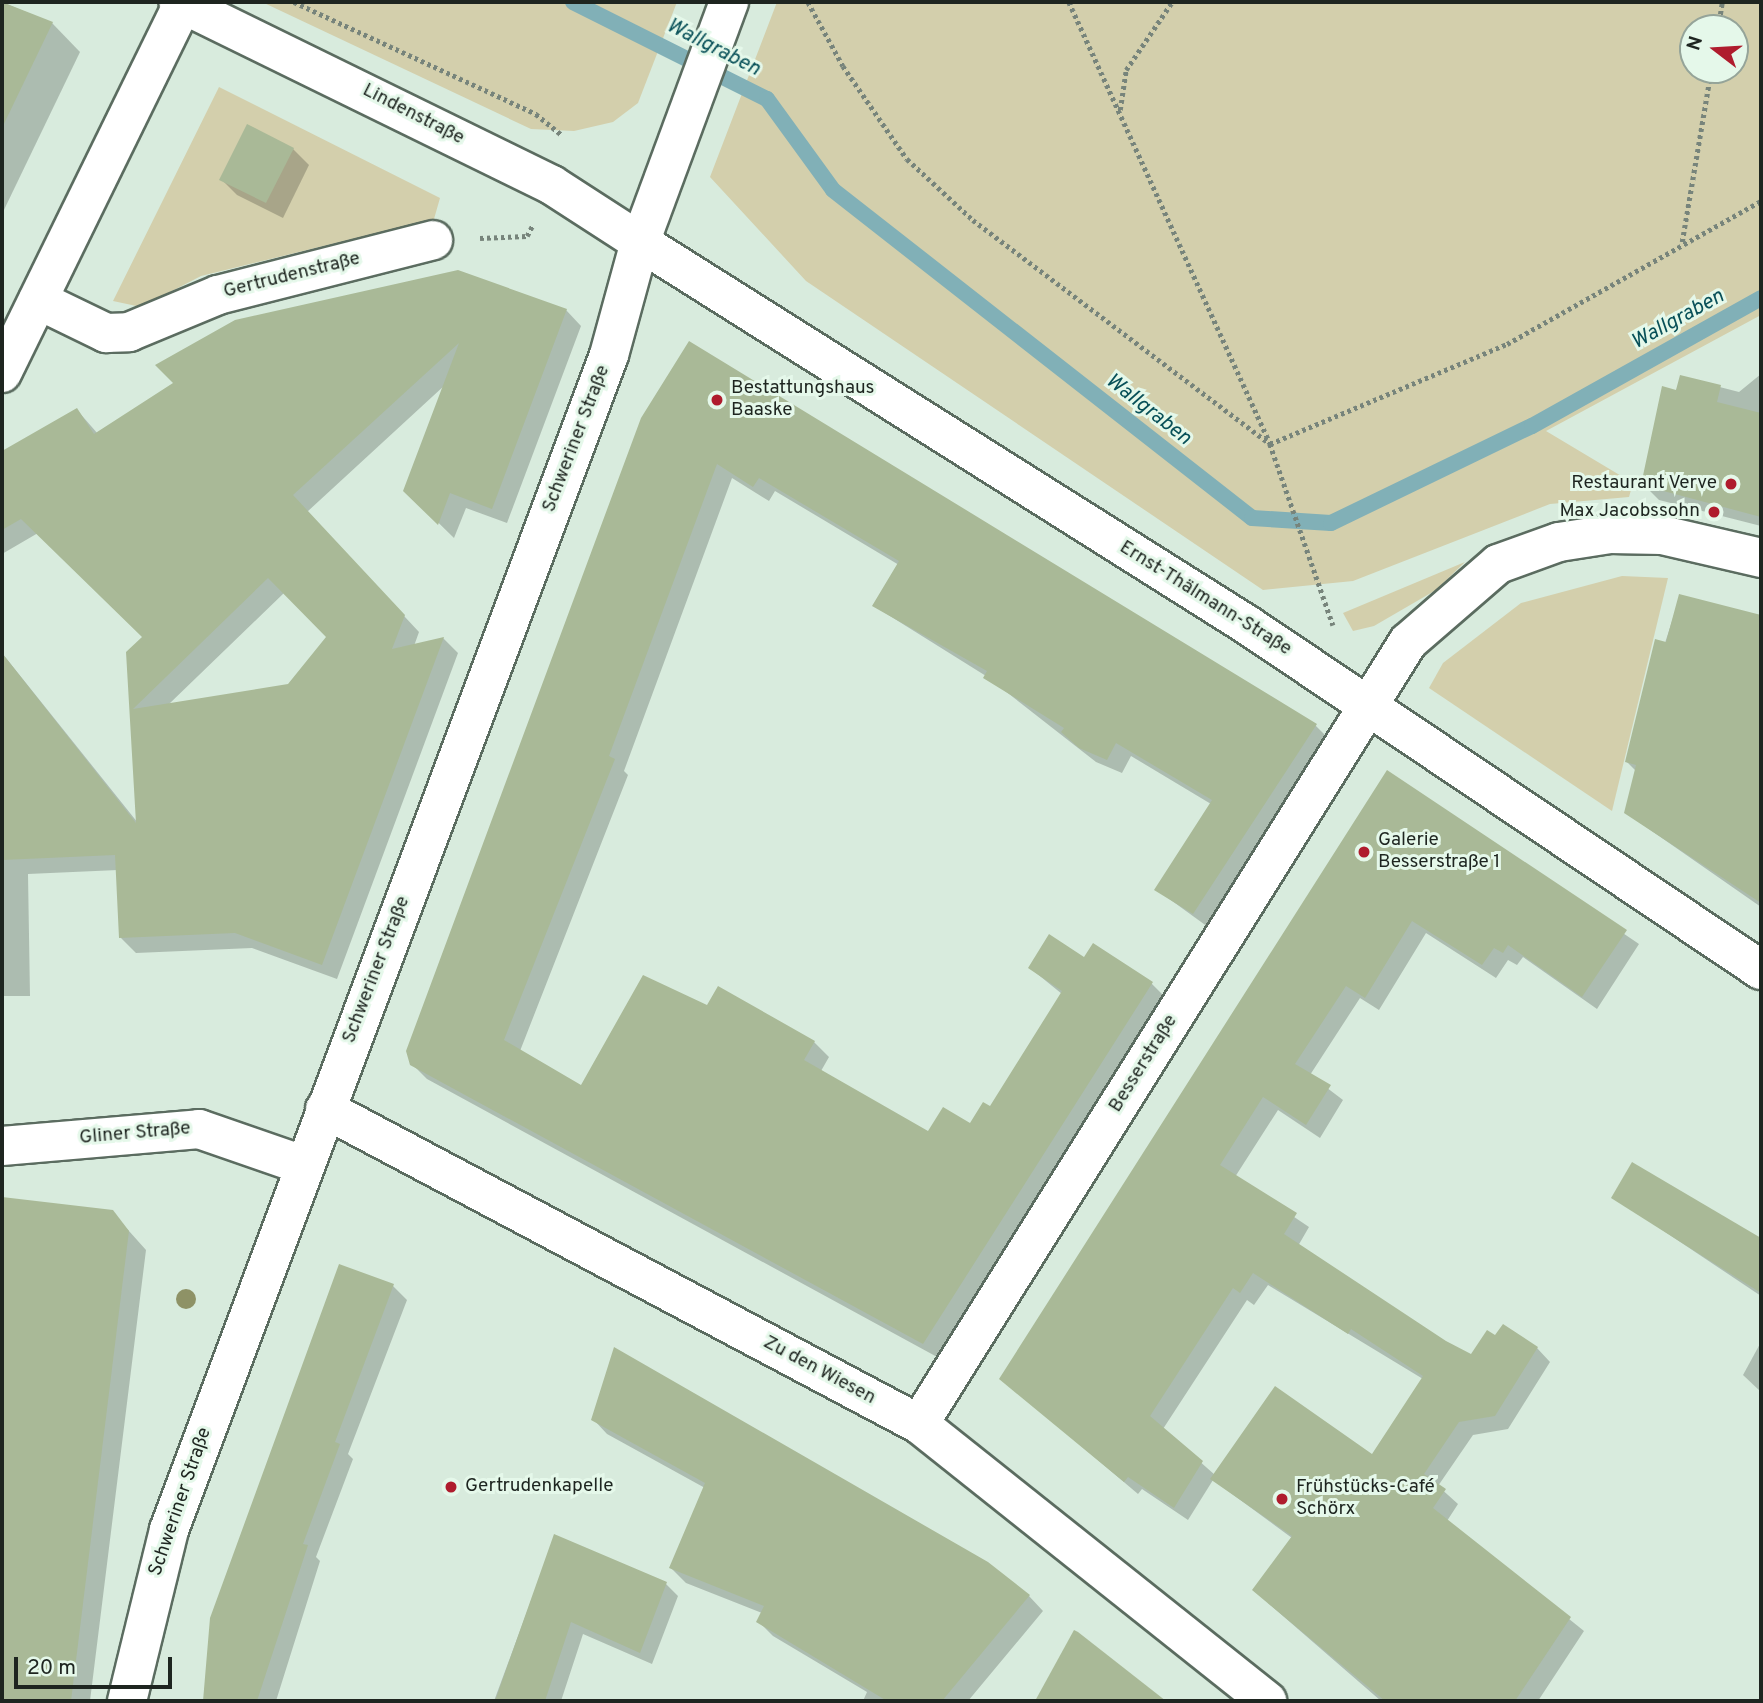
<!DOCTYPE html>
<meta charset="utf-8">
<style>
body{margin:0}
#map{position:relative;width:1763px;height:1703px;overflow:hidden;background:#d8ebdd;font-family:Overpass,sans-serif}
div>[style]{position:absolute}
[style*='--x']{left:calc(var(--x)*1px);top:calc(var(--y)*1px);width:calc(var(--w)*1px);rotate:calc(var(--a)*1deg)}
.green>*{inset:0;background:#d3cfac}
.shadow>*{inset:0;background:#0003}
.stream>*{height:16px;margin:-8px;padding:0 8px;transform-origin:8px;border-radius:8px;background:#81b0b7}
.building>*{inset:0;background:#a9b997}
.path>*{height:4.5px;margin-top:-2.25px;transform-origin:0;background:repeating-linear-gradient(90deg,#77847b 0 3.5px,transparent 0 7px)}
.roads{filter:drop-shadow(2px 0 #5b6c60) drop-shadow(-2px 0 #5b6c60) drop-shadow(0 2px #5b6c60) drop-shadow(0 -2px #5b6c60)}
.minor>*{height:38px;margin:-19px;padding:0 19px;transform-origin:19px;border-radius:19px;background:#fff}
.primary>*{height:38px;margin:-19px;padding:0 19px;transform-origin:19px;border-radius:19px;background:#fff}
.trees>*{width:20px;height:20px;margin:-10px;border-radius:50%;background:#8e9266}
.dots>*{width:19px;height:19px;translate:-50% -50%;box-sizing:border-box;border:4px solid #e5f8ea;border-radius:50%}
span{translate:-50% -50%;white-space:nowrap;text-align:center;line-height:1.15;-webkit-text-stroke:6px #e5f8ea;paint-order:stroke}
.street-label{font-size:19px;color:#1e2520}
.poi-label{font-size:19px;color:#1e2520}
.left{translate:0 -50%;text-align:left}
.right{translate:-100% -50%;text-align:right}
.water-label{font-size:21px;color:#085058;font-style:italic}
.frame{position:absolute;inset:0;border:4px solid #1e2520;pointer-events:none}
.north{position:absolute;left:1679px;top:14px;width:70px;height:70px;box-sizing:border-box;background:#e5f8ea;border:2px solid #95a499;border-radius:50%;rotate:287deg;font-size:19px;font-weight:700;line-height:28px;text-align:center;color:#1e2520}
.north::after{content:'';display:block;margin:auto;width:24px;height:32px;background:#af1c2d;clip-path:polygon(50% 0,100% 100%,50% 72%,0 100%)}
.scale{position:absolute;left:14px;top:1657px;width:158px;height:32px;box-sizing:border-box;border:4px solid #1e2520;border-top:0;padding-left:9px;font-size:21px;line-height:24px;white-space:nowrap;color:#1e2520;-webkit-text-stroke:5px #e5f8ea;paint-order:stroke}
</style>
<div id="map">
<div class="green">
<i style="clip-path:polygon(262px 2px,677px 2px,638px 103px,613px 122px,574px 131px,531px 129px)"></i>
<i style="clip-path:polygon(evenodd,777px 2px,1761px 2px,1761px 315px,1546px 431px,1633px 483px,1629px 497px,1550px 504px,1353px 581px,1263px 590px,806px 281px,710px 177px,777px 2px,1693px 28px,1735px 28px,1735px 70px,1693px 70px,1693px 28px)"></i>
<i style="clip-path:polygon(219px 87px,440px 198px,434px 219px,201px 276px,141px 307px,113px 301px)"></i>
<i style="clip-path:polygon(1465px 562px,1436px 590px,1374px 626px,1353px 631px,1343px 613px)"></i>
<i style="clip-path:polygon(1622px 576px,1668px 578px,1612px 811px,1429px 688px,1443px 663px,1521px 603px)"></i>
</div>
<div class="shadow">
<i style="clip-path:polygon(2px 2px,52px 23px,80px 52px,2px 214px)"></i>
<i style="clip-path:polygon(293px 149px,309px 165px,283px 218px,237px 195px,221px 179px)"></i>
<i style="clip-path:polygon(evenodd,566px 310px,581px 326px,507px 523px,466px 508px,454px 538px,405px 490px,445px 385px,307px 512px,419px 632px,414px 646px,443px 638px,458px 653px,337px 979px,252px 948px,136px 953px,121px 938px,118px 870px,28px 874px,30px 996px,2px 996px,2px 653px,138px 823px,128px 653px,144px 637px,38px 533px,2px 554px,2px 452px,77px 410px,98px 434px,566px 310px,284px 593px,328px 637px,289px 685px,168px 705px,284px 593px)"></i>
<i style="clip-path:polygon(1761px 374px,1761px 526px,1659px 500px,1643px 484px,1681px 377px,1739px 392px)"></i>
<i style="clip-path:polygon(643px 418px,1315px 725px,1330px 740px,1208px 927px,1157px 890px,1211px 804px,1131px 756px,1122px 773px,1096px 762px,986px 676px,874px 606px,899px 565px,775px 491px,769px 501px,732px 478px,624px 771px,628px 775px,520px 1051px,581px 1087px,708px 1007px,814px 1042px,829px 1057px,821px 1071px,928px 1134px,970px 1126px,990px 1109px,1062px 994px,1030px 968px,1085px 959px,1152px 984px,1166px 998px,939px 1358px,427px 1079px,412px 1064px)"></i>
<i style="clip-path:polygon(1680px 596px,1761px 617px,1761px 907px,1626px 813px,1636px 771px,1627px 762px)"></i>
<i style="clip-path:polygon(evenodd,1387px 773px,1639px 944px,1597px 1009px,1523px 957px,1517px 965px,1508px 960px,1496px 978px,1426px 933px,1379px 1010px,1360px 998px,1310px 1075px,1343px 1100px,1320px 1138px,1278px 1110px,1235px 1177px,1309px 1227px,1298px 1246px,1446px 1342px,1472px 1357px,1496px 1337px,1537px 1348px,1550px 1362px,1508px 1429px,1473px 1435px,1438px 1486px,1458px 1504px,1447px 1521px,1584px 1631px,1538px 1701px,1381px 1701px,1268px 1603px,1292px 1538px,1213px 1480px,1188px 1520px,1142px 1489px,1138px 1494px,1002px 1379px,1387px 773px,1268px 1285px,1423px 1379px,1373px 1456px,1215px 1475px,1163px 1429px,1247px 1300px,1254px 1305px,1268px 1285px)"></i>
<i style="clip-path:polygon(1633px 1164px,1761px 1240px,1761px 1296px,1613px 1197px)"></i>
<i style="clip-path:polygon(2px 1200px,112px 1212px,146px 1250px,90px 1701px,2px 1701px,2px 1408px,26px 1409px,32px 1336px,2px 1332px)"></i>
<i style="clip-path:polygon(393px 1286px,407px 1300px,348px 1454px,353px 1459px,316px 1557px,320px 1561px,276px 1701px,205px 1701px,211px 1619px)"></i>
<i style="clip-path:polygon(1761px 1342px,1761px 1392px,1743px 1375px)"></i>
<i style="clip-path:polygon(593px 1419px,1029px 1596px,1043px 1611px,968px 1701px,863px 1701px,867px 1692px,773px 1636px,758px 1621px,762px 1613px,686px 1583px,671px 1568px,705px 1488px,607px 1434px)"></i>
<i style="clip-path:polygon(555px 1536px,666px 1584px,678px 1596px,652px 1664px,583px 1634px,561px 1701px,494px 1701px)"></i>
<i style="clip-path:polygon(1075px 1633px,1163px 1701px,1037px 1701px)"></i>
</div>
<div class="stream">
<i style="--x:573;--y:2;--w:217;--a:26.6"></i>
<i style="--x:767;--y:99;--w:112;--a:54"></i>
<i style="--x:833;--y:190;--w:532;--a:38.05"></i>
<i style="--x:1252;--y:518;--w:79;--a:3.6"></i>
<i style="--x:1331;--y:523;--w:223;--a:-25.8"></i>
<i style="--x:1532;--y:426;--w:262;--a:-29.2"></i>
</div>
<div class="building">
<i style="clip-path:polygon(2px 2px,53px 22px,2px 128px)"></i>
<i style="clip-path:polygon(247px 124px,294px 148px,266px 203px,219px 180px)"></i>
<i style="clip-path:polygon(evenodd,458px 270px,567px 309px,492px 509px,450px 493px,438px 525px,403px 491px,459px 343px,293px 495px,405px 615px,392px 649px,444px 637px,322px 965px,235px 933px,119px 938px,115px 855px,2px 860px,2px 653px,136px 823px,126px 652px,142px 637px,21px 519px,2px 530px,2px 451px,77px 408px,94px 434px,173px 383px,155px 365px,235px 320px,458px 270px,268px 578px,326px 637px,288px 684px,133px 709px,268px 578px)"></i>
<i style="clip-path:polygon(689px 341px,1317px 724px,1193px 914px,1154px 890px,1212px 800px,1116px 743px,1107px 760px,1079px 748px,1061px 732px,1064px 728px,983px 678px,987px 671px,872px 606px,899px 561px,759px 478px,753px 487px,717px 464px,609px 756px,615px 759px,504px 1040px,581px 1085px,643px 975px,707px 1005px,718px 986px,815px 1041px,804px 1060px,928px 1131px,943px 1107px,970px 1123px,983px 1102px,990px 1106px,1062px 991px,1028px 968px,1049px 934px,1084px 957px,1093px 943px,1153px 982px,923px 1344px,410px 1065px,406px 1051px,641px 418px)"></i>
<i style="clip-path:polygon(1680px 375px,1721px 385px,1717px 402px,1761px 413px,1761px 517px,1641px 485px,1662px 386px,1676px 390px)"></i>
<i style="clip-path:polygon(1679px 594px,1761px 615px,1761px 903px,1624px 813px,1636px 765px,1625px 762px,1655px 639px,1666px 642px)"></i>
<i style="clip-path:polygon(1387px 770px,1627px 930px,1582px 997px,1508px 945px,1503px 953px,1494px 948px,1482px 965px,1412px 921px,1365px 998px,1346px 986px,1295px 1064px,1331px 1085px,1306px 1125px,1263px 1097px,1220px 1165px,1297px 1213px,1284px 1234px,1446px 1341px,1471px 1354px,1487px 1330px,1495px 1335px,1503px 1324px,1538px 1347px,1495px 1416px,1459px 1422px,1424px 1474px,1446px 1489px,1433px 1508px,1571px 1617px,1515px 1701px,1385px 1701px,1252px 1590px,1292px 1536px,1210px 1479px,1275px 1386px,1372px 1454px,1423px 1376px,1351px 1329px,1348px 1334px,1253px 1273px,1240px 1293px,1233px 1288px,1150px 1416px,1203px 1461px,1174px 1508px,1128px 1477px,1124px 1482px,999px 1379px)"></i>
<i style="clip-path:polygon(1632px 1162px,1761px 1238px,1761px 1293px,1611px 1198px)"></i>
<i style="clip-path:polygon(2px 1197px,113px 1210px,129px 1231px,71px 1701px,2px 1701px)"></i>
<i style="clip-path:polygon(339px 1264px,394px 1284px,335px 1442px,340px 1444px,303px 1544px,308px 1545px,257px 1701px,203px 1701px,210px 1618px)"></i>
<i style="clip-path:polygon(614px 1347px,988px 1562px,1030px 1595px,942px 1701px,887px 1701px,756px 1622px,764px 1606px,669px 1568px,705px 1483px,591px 1420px)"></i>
<i style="clip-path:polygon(554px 1534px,667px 1582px,640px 1653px,571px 1622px,545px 1701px,495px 1701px)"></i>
<i style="clip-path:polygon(1074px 1630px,1078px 1632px,1166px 1701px,1035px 1701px)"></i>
</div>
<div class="path">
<i style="--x:294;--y:2;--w:267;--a:24.8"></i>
<i style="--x:536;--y:114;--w:33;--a:39"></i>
<i style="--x:808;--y:2;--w:73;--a:61.3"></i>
<i style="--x:843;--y:66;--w:113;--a:55.5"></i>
<i style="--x:907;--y:159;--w:90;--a:42.7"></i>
<i style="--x:973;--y:220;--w:371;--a:37"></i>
<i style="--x:1069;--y:2;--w:486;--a:65.5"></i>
<i style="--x:1270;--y:444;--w:192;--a:70.8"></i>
<i style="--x:1718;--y:28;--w:26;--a:-81"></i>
<i style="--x:1120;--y:110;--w:40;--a:-81.5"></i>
<i style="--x:1126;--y:70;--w:82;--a:-55.9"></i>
<i style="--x:480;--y:238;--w:47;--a:-2.4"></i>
<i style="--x:527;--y:236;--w:11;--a:-63"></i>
<i style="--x:1682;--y:242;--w:174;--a:-80.4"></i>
<i style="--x:1270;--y:444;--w:257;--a:-22.9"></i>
<i style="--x:1507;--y:344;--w:291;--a:-29.4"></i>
</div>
<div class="roads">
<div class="minor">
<i style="--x:729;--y:2;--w:256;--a:110.3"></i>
<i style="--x:640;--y:242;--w:720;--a:32.23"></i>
<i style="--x:1249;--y:626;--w:617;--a:33.9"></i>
<i style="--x:38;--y:300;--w:76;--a:25.9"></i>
<i style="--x:106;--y:333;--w:23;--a:-2"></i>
<i style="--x:129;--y:332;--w:96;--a:-22.6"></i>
<i style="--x:218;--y:295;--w:222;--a:-14.3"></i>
<i style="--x:2;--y:373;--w:411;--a:-63.9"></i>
<i style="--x:325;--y:1109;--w:672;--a:27.94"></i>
<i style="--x:919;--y:1424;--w:445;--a:38.5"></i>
<i style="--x:2;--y:1146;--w:198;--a:-4.9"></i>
<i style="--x:199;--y:1129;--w:110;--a:19.1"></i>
<i style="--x:919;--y:1424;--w:922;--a:-57.98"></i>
<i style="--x:1408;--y:642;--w:119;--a:-40.9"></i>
<i style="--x:1498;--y:564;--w:65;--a:-19.8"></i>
<i style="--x:1559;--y:542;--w:52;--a:-8.9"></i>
<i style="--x:1610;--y:534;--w:52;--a:1.1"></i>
<i style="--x:1662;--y:535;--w:102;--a:13.1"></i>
</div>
<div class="primary">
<i style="--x:127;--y:1701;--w:176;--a:-76.2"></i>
<i style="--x:169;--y:1530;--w:1255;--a:-69.47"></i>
<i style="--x:609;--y:355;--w:117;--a:-74.7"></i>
<i style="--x:640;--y:242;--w:105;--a:-147.1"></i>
<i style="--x:552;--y:185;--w:416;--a:-153.9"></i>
</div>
</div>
<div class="trees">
<i style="left:186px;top:1299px"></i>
</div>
<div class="dots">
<i style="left:717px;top:400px;background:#af1c2d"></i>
<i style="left:1731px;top:484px;background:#af1c2d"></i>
<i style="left:1714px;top:512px;background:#af1c2d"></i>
<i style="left:1364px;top:852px;background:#af1c2d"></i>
<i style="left:451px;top:1487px;background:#af1c2d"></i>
<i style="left:1282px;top:1499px;background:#af1c2d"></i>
</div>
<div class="street-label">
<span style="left:413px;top:115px;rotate:27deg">Lindenstraße</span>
<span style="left:292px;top:276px;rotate:-14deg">Gertrudenstraße</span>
<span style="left:577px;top:439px;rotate:-69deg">Schweriner Straße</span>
<span style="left:1205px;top:599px;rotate:32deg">Ernst-Thälmann-Straße</span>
<span style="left:377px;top:970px;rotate:-69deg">Schweriner Straße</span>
<span style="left:1144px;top:1064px;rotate:-58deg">Besserstraße</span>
<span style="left:135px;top:1134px;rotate:-5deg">Gliner Straße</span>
<span style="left:819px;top:1371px;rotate:28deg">Zu den Wiesen</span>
<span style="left:181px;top:1502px;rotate:-71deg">Schweriner Straße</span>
</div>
<div class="poi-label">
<span class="left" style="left:731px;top:400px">Bestattungshaus<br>Baaske</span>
<span class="right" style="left:1717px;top:484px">Restaurant Verve</span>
<span class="right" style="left:1700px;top:512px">Max Jacobssohn</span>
<span class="left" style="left:1378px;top:852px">Galerie<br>Besserstraße 1</span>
<span class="left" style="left:465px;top:1487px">Gertrudenkapelle</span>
<span class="left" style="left:1296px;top:1499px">Frühstücks-Café<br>Schörx</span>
</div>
<div class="water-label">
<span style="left:713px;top:48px;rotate:27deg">Wallgraben</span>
<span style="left:1678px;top:320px;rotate:-29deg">Wallgraben</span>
<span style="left:1148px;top:410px;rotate:38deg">Wallgraben</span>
</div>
<div class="frame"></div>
<div class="north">N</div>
<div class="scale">20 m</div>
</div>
